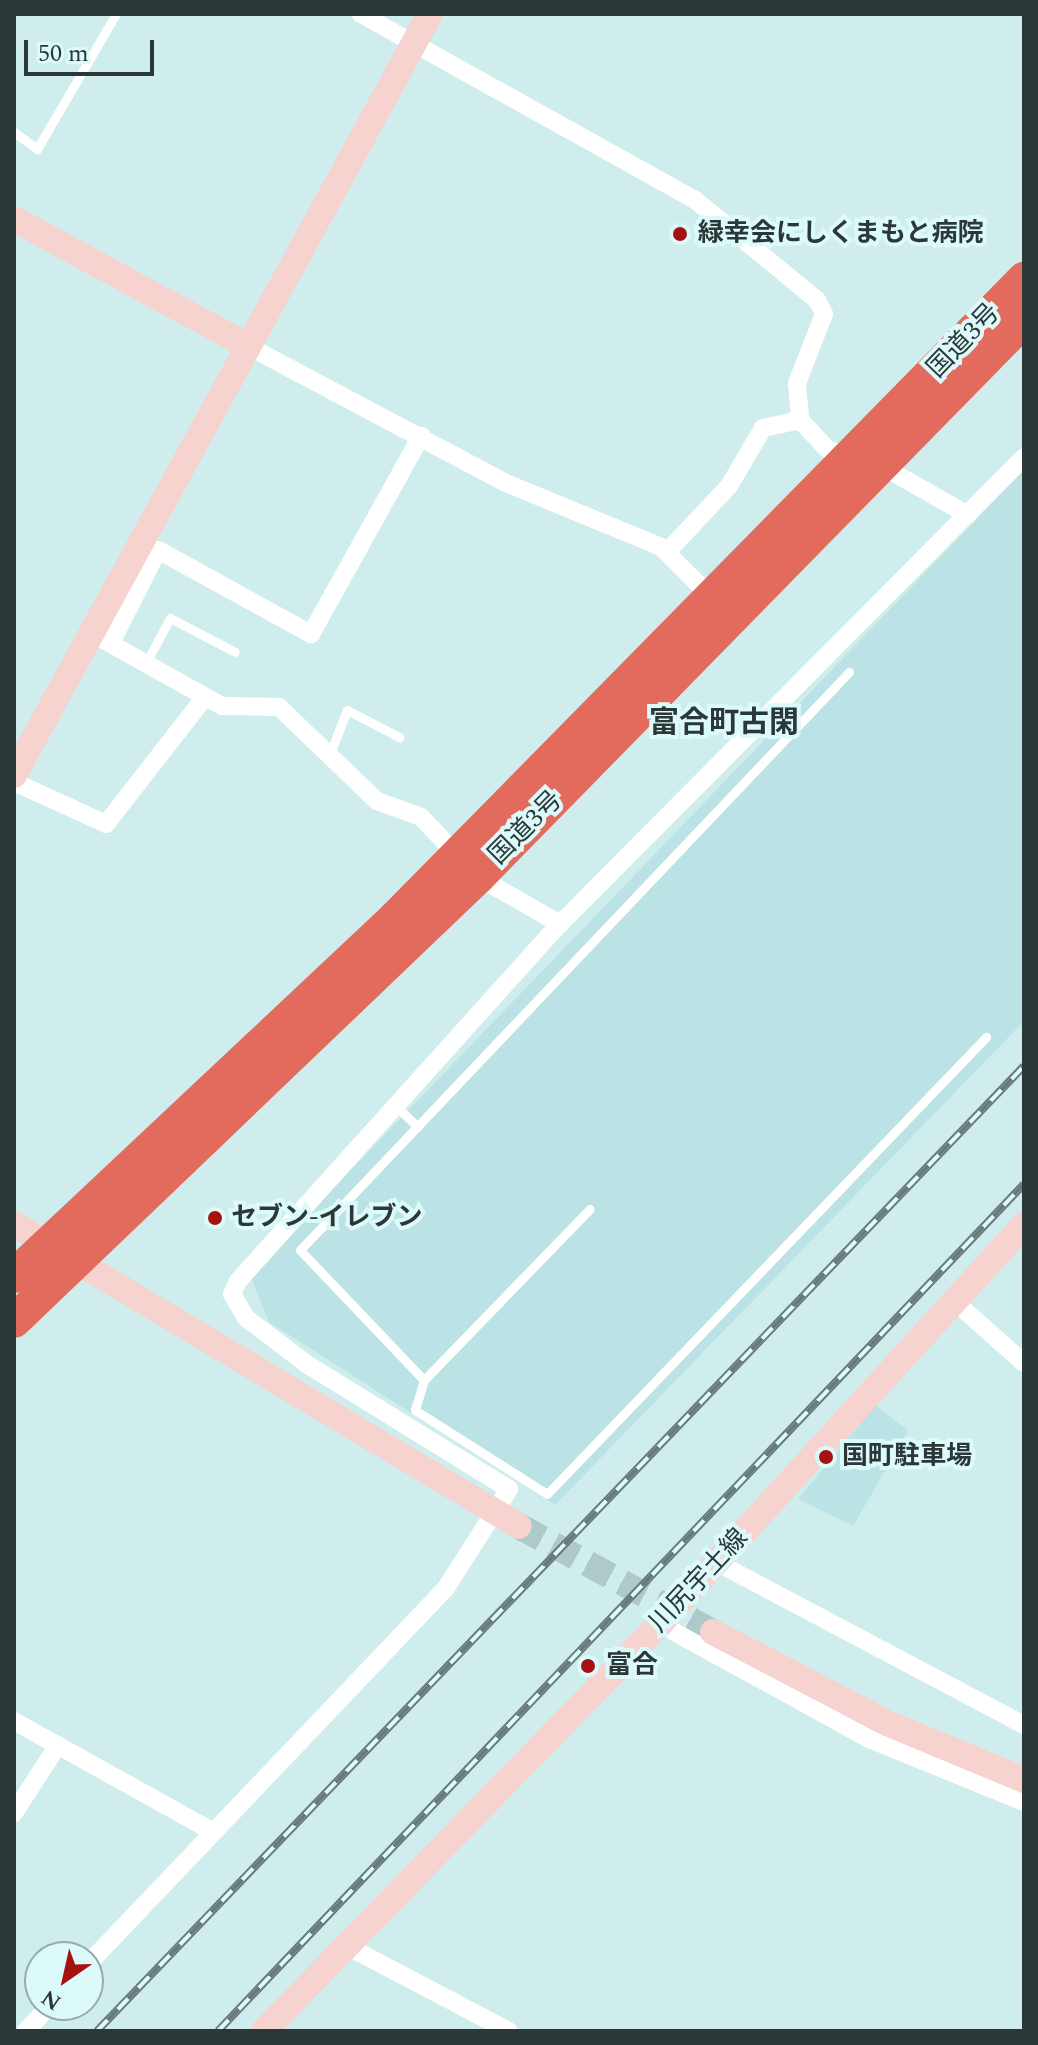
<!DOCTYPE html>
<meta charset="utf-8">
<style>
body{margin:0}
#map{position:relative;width:1038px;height:2045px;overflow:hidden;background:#cfeded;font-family:Spectral,"Noto Sans JP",serif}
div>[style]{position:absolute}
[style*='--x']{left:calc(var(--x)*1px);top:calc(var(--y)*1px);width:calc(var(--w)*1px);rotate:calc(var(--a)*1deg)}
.built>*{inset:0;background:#bbe2e4}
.secondary-tunnel>*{height:26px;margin-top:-13px;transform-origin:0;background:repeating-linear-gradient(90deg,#aec9c9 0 26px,transparent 0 39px)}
.lane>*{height:9px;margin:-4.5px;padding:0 4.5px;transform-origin:4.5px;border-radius:4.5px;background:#fff}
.street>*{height:18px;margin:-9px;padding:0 9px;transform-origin:9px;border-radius:9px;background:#fff}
.secondary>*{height:26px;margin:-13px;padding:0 13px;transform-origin:13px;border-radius:13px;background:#f6d3cf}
.highway>*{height:34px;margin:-17px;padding:0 17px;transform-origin:17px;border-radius:17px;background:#e26b5e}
.rail>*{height:8px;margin-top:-4px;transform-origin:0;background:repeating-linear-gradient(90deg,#dcfafa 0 15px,#687a7b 0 30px);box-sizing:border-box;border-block:2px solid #687a7b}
.dots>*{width:22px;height:22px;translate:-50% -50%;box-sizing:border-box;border:4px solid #dcfafa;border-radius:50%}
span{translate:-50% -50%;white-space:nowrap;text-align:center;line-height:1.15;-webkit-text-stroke:8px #dcfafa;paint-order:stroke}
.poi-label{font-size:26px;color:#2c3738;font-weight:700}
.left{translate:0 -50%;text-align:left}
.street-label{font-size:26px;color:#2c3738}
.quarter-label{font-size:30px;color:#2c3738;font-weight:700}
.frame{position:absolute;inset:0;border:16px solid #2c3738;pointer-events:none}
.north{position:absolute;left:24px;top:1941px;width:80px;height:80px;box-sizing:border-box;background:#dcfafa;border:2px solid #96acac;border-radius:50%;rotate:214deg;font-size:22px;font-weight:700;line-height:32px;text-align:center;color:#2c3738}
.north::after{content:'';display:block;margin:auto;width:28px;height:36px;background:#a61111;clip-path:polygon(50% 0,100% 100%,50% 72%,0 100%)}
.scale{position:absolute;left:24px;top:40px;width:130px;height:36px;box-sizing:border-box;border:4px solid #2c3738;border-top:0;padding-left:10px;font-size:24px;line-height:28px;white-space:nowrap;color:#2c3738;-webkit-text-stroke:6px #dcfafa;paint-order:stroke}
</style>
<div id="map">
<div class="built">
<i style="clip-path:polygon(1024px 470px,1024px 1021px,555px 1505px,269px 1322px,250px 1275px)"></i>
<i style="clip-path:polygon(876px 1405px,908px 1431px,853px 1526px,798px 1499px)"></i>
</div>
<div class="secondary-tunnel">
<i style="--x:519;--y:1526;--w:221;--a:28.7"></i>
</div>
<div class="lane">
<i style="--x:14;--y:132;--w:29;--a:36"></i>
<i style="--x:37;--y:149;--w:156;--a:-59.7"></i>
<i style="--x:146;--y:663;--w:51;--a:-61.9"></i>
<i style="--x:170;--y:618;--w:73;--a:27.6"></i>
<i style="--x:849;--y:672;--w:797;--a:133.53"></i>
<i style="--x:300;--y:1250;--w:180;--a:46.4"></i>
<i style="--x:424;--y:1380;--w:31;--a:107"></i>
<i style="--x:415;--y:1410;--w:156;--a:32.5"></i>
<i style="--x:547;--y:1494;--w:634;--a:-46.15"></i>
<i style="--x:331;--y:751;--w:44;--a:-68.7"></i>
<i style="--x:347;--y:710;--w:59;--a:27.4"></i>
<i style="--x:396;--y:1106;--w:30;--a:44"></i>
<i style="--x:424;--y:1380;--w:238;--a:-45.9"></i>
</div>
<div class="street">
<i style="--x:361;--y:14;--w:381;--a:29.1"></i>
<i style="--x:694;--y:199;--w:159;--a:39.4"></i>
<i style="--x:817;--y:300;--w:16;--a:63"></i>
<i style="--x:824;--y:314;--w:74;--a:111.4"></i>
<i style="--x:797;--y:383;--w:37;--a:85"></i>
<i style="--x:800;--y:420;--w:41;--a:47"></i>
<i style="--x:828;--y:450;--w:26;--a:13"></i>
<i style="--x:248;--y:346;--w:292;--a:28"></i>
<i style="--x:506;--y:483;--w:168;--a:22.4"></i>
<i style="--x:661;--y:547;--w:72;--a:45"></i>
<i style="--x:878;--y:464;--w:103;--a:29.5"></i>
<i style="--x:667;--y:552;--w:91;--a:-46.8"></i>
<i style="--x:729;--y:486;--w:67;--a:-59.6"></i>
<i style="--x:763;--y:428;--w:38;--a:-12"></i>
<i style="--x:93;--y:634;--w:148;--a:29.2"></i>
<i style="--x:222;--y:706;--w:57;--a:1"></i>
<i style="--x:279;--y:707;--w:136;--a:43.8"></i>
<i style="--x:377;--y:801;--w:47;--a:20"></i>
<i style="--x:421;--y:817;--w:83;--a:46.5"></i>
<i style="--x:478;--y:877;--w:95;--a:29.8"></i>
<i style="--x:111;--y:643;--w:104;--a:-63.2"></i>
<i style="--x:158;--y:550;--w:175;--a:28.8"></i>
<i style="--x:311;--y:634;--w:227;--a:-60.9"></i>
<i style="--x:14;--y:782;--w:101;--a:24.5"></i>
<i style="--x:106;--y:824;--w:161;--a:-52.1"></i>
<i style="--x:953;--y:1300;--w:95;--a:41.6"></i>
<i style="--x:716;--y:1562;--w:348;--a:27.9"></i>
<i style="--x:660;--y:1624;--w:239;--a:28.8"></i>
<i style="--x:869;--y:1739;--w:167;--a:22.1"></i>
<i style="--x:14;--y:1721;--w:227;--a:29.1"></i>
<i style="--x:14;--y:1813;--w:81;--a:-57.1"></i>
<i style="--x:345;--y:1945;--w:185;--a:27.7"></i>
<i style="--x:88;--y:1964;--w:519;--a:-46.4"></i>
<i style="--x:446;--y:1588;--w:117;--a:-57.5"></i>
<i style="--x:509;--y:1489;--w:236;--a:-148.3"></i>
<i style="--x:308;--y:1365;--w:78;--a:-142.8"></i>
<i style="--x:246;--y:1318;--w:28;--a:-120"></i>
<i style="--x:232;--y:1294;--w:14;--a:-65"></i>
<i style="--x:238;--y:1281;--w:481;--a:-48"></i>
<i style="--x:560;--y:924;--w:658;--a:-45.18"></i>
<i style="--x:26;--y:2031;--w:35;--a:-47"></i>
</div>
<div class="secondary">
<i style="--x:14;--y:219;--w:266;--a:28.5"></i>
<i style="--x:14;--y:775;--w:867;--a:-61.34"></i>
<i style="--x:14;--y:1224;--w:588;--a:30.88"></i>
<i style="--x:713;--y:1632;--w:196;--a:27.6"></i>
<i style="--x:887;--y:1723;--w:148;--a:22.6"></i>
<i style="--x:264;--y:2031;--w:568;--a:-45.78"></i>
<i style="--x:660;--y:1624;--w:540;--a:-47.63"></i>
</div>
<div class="highway">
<i style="--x:14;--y:1276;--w:523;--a:-43.22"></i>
<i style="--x:395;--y:918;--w:897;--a:-45.45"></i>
<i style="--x:14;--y:1321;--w:642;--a:-43.74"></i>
<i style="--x:478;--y:877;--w:780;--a:-45.57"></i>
</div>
<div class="rail">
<i style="--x:97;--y:2031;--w:1338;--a:-46.15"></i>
<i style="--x:218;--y:2031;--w:1169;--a:-46.42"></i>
</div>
<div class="dots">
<i style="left:680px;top:234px;background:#a61111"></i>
<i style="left:215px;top:1218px;background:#a61111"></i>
<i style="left:826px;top:1457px;background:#a61111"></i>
<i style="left:588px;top:1666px;background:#a61111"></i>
</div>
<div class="poi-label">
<span class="left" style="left:698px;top:234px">緑幸会にしくまもと病院</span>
<span class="left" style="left:231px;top:1218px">セブン-イレブン</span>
<span class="left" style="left:842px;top:1457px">国町駐車場</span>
<span class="left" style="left:606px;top:1666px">富合</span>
</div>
<div class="street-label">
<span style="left:964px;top:341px;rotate:-46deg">国道3号</span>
<span style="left:526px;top:828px;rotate:-45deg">国道3号</span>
<span style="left:699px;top:1581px;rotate:-47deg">川尻宇土線</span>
</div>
<div class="quarter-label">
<span style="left:724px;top:723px">富合町古閑</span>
</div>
<div class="frame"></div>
<div class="north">N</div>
<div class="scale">50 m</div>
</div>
